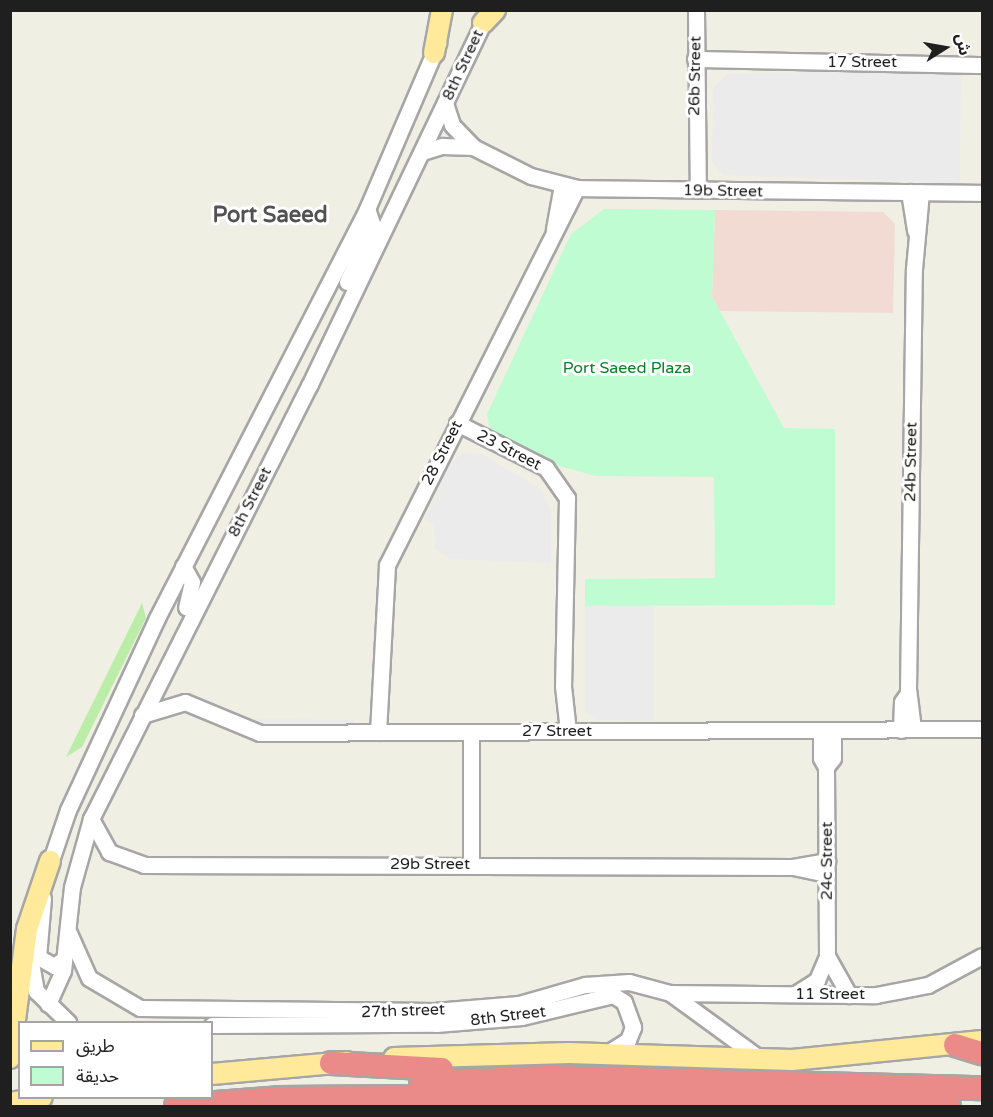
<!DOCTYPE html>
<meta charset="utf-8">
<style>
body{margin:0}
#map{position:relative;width:993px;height:1117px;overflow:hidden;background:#f0efe4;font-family:"Varela Round","Noto Sans Arabic",sans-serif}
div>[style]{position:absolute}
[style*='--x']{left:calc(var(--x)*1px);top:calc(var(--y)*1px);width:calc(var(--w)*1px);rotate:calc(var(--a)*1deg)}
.commercial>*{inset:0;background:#f2dbd3}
.grass>*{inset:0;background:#bbeca8}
.park>*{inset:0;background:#bffcd1}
.parking>*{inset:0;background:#ebebeb}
.roads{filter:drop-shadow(2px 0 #a6a6a6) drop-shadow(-2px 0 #a6a6a6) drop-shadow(0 2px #a6a6a6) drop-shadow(0 -2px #a6a6a6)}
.minor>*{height:15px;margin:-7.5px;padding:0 7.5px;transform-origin:7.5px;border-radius:7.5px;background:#fff}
.major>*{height:20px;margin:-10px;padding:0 10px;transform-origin:10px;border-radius:10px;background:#ffe99a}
.highway>*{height:22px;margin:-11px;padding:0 11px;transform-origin:11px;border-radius:11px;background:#eb8b89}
span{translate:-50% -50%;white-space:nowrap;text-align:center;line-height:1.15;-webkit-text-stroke:6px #fff;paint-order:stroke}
.street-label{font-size:16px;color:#1f1f1f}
.park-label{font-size:16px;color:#06832b}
.district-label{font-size:22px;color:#525252;font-weight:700}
.frame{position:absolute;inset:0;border:12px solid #1f1f1f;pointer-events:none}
.legend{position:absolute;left:18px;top:1021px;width:195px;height:78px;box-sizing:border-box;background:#fff;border:2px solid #a5a5a5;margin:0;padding:8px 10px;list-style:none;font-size:18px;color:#1f1f1f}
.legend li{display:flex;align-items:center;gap:12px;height:30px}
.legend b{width:30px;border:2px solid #a5a5a5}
.north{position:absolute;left:915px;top:18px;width:60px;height:60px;-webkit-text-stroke:4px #fff;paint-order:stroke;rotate:79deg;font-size:16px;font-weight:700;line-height:24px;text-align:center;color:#1f1f1f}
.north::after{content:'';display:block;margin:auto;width:21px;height:27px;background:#1f1f1f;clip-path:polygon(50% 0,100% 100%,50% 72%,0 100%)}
</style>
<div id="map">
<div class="commercial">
<i style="clip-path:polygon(715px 210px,883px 212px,895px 224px,893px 313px,720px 311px,712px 296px)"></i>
</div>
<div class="grass">
<i style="clip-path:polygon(142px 603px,146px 618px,82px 747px,66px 757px)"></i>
</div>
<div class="park">
<i style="clip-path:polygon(604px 209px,715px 210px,712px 296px,720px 311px,784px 428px,835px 429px,835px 605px,585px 606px,585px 579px,715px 578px,714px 477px,596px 476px,559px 466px,490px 430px,487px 414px,571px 234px)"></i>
</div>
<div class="parking">
<i style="clip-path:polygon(961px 69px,960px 183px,723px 175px,712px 162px,713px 88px,727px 74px)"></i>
<i style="clip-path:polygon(463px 453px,482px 454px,542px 490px,551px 511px,551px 563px,451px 559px,435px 549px,433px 524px,424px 519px,451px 462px)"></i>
<i style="clip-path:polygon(585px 606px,654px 606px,654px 721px,598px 720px,585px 710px)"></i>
<i style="clip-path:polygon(248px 719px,354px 720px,354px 726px,248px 725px)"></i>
</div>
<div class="roads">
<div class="minor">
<i style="--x:696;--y:10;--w:180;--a:89.4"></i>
<i style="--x:695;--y:59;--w:287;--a:1.2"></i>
<i style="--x:445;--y:103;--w:23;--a:72"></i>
<i style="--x:452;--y:125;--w:30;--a:46"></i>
<i style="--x:473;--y:147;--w:65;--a:26.6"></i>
<i style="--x:531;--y:176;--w:48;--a:14.6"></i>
<i style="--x:577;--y:188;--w:405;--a:0.7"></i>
<i style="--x:422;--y:152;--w:21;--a:-17"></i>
<i style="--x:442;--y:146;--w:31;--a:2"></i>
<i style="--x:909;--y:192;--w:39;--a:81"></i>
<i style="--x:554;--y:229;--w:45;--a:-79.7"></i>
<i style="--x:347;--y:282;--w:62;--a:-65.1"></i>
<i style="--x:373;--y:226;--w:18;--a:-109"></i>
<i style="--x:457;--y:423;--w:100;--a:26.8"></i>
<i style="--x:546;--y:468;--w:37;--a:55"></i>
<i style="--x:567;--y:498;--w:188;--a:91.2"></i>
<i style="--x:563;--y:686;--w:45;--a:83.7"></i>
<i style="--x:183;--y:566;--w:18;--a:61"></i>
<i style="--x:192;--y:582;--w:26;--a:103"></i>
<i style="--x:142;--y:715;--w:45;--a:-16.8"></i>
<i style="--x:185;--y:702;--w:81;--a:22.5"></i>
<i style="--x:260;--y:733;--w:722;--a:-0.32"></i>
<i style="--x:913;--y:729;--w:39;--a:-97"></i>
<i style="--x:908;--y:690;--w:421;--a:-89.2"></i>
<i style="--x:914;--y:269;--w:77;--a:-84.8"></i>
<i style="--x:901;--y:730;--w:28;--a:-88"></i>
<i style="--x:902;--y:702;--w:11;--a:-56"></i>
<i style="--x:378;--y:732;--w:167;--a:-86.9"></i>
<i style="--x:387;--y:565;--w:422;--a:-63.3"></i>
<i style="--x:471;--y:732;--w:132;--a:90"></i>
<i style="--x:826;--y:767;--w:11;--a:-52"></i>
<i style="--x:833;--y:758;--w:28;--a:-90"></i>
<i style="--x:91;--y:819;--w:38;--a:61"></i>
<i style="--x:109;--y:852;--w:37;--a:20"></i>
<i style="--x:144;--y:865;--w:649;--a:0.18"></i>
<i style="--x:793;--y:867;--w:35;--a:-10"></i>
<i style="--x:793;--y:867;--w:35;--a:12"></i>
<i style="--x:48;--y:869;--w:62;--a:-71.3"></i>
<i style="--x:68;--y:810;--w:212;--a:-65.1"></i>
<i style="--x:157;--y:618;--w:460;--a:-62.8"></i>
<i style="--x:367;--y:209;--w:181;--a:-66.8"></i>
<i style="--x:43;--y:898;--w:59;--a:94.8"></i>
<i style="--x:38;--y:957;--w:18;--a:29"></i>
<i style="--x:54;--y:966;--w:12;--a:-35"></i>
<i style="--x:69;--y:933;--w:49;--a:66"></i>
<i style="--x:89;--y:978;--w:59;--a:30.5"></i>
<i style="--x:140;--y:1008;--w:294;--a:0.6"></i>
<i style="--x:434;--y:1011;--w:85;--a:-4.7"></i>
<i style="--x:519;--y:1004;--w:69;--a:-16.1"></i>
<i style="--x:585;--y:985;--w:44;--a:-3.9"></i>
<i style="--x:629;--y:982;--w:42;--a:15"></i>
<i style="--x:670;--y:993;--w:110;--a:36.1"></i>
<i style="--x:827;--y:956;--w:45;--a:60.6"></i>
<i style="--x:30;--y:957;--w:35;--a:80"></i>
<i style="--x:36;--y:991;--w:45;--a:44.1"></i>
<i style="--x:670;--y:993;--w:206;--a:0.6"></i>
<i style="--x:876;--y:995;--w:53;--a:-10.9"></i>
<i style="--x:928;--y:985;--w:61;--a:-28.2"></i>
<i style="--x:795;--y:994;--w:26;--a:-32"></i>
<i style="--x:817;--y:980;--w:26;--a:-67"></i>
<i style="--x:827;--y:956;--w:189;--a:-90.3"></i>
<i style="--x:826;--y:767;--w:10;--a:-119"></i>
<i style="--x:821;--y:758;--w:28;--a:-90"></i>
<i style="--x:48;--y:1004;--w:36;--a:-66"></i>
<i style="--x:63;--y:971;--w:84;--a:-83.9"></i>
<i style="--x:72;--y:887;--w:71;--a:-74.4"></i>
<i style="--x:91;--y:819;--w:485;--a:-63.3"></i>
<i style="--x:309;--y:386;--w:414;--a:-64.4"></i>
<i style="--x:212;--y:1025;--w:224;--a:-0.3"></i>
<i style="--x:436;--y:1024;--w:86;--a:-4.7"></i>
<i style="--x:522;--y:1017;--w:94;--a:-13.6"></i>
<i style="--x:613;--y:995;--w:13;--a:32"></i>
<i style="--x:624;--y:1002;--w:27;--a:70"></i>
<i style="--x:633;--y:1027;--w:14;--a:111"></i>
<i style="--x:628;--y:1040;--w:26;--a:148"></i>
</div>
<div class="major">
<i style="--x:483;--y:23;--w:18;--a:-47"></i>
<i style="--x:434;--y:53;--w:44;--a:-79.5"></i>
<i style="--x:10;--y:1058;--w:130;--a:-82.5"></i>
<i style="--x:27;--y:929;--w:72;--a:-71.3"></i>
<i style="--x:394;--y:1058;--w:175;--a:-1.6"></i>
<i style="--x:569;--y:1053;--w:223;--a:1.8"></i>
<i style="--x:792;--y:1060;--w:191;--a:-5.7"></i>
<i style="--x:212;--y:1074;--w:135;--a:-5.1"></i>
<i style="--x:10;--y:1103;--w:32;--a:-9"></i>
</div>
<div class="highway">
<i style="--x:955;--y:1045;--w:28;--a:17"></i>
<i style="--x:331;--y:1063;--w:111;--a:3.1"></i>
<i style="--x:421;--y:1083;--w:129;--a:-2.7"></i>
<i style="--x:550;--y:1077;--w:432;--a:1.5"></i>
<i style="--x:176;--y:1106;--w:103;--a:-4.4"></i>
<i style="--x:279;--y:1098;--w:267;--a:-0.4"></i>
<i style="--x:546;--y:1096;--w:403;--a:1.4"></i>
</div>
</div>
<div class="street-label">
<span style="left:862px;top:62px">17 Street</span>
<span style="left:463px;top:65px;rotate:-65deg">8th Street</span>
<span style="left:695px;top:76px;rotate:-89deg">26b Street</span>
<span style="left:723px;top:191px;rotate:1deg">19b Street</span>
<span style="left:509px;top:450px;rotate:27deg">23 Street</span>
<span style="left:442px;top:453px;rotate:-63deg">28 Street</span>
<span style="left:911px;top:462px;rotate:-89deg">24b Street</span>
<span style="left:250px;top:502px;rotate:-63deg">8th Street</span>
<span style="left:557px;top:731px">27 Street</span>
<span style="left:827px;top:861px;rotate:-90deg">24c Street</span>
<span style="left:430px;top:864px">29b Street</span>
<span style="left:830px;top:994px">11 Street</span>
<span style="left:403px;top:1011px;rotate:-2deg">27th street</span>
<span style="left:508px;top:1016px;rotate:-7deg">8th Street</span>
</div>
<div class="park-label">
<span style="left:627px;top:368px">Port Saeed Plaza</span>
</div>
<div class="district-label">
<span style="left:270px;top:216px">Port Saeed</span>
</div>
<div class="frame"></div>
<ul class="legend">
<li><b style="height:8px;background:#ffe99a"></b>طريق</li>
<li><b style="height:16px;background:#bffcd1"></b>حديقة</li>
</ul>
<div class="north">ش</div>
</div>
